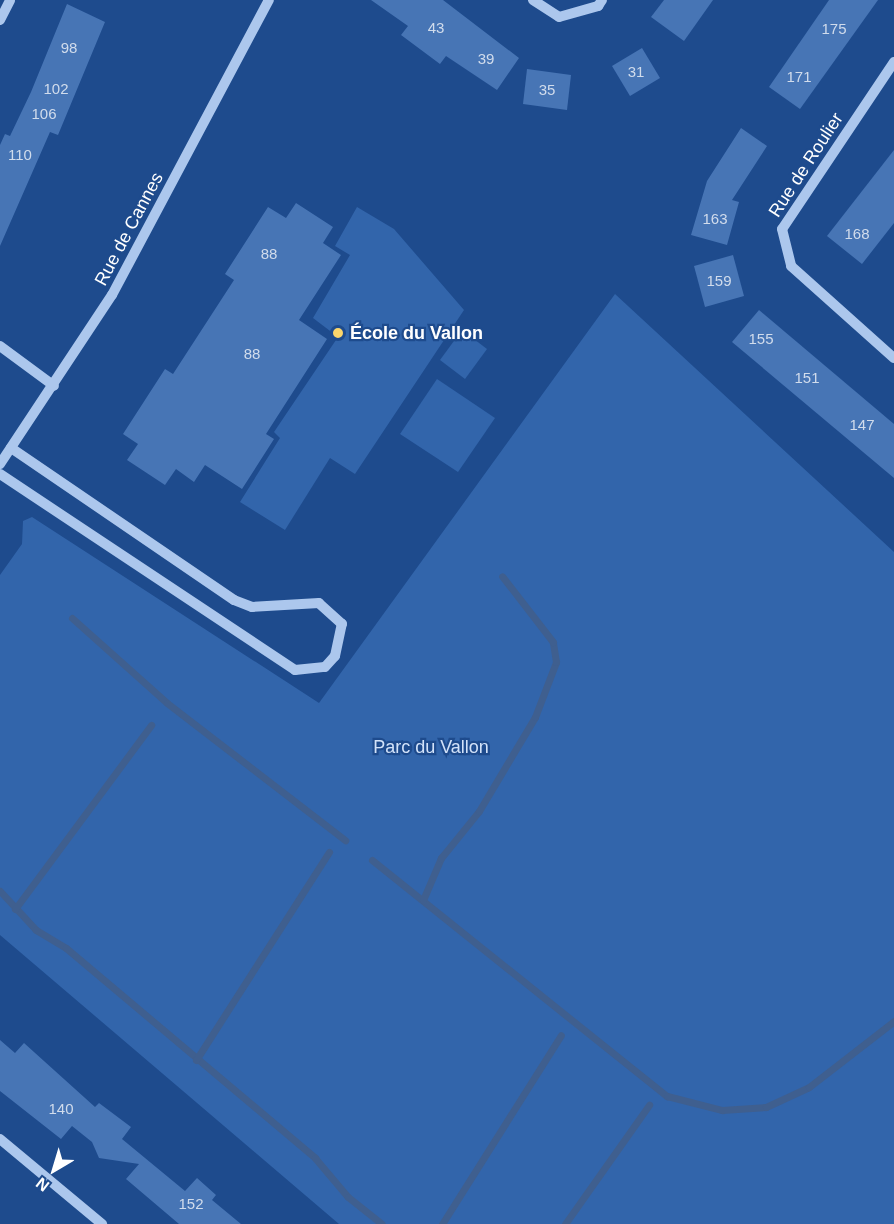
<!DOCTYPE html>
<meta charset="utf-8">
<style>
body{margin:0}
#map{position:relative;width:894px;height:1224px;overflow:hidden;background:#1e4b8d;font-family:Arial,sans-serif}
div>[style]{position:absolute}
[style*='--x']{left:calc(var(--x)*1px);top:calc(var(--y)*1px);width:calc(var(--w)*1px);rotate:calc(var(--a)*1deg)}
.green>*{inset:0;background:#3265ab}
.stream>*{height:7px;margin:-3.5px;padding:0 3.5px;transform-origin:3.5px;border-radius:3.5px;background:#3f5f8f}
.building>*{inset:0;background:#4775b5}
.minor>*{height:10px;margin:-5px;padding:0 5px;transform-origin:5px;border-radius:5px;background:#acc7ed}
.dots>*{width:16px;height:16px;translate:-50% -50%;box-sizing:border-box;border:3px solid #1e4b8d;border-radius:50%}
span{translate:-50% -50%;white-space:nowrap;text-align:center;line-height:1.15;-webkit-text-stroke:4.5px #1e4b8d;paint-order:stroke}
.number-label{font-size:15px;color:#d1dcec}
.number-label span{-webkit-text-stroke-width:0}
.street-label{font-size:18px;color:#fff}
.poi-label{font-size:18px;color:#fff;font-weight:700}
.left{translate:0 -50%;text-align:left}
.park-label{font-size:18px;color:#d2e2f9}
.north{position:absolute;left:24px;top:1140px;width:60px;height:60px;-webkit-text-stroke:4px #1e4b8d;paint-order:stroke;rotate:218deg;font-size:16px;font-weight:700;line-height:24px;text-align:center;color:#fff}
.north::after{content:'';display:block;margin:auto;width:21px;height:27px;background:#fff;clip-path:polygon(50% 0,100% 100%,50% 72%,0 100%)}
</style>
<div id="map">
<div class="green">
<i style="clip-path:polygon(357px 207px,394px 229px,464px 310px,355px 474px,330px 458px,285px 530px,240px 502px,280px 438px,274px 432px,338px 337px,313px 318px,350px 255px,335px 246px)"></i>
<i style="clip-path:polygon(615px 294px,894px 552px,894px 1224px,339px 1224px,0 935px,0 575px,22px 544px,23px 521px,32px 517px,319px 703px)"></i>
<i style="clip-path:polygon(462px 330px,487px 349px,465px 379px,440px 360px)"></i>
<i style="clip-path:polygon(437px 379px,495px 418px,458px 472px,400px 434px)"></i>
</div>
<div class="stream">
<i style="--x:72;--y:618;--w:127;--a:41.8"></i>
<i style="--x:167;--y:703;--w:225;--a:37.6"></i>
<i style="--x:372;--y:860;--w:378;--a:38.7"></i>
<i style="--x:667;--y:1096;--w:57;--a:14.3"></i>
<i style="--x:722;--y:1110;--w:44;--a:-3.9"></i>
<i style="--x:766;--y:1107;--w:47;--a:-24.9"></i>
<i style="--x:809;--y:1087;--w:108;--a:-37.8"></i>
<i style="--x:0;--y:891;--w:53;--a:47.3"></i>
<i style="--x:36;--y:930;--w:35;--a:31"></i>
<i style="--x:66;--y:948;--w:326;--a:40.1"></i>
<i style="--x:315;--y:1158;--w:51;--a:49.8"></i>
<i style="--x:348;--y:1197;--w:43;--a:38.5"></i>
<i style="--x:423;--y:900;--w:46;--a:-66.8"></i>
<i style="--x:441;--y:858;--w:60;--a:-51"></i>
<i style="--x:479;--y:811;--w:109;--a:-59.2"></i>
<i style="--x:535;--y:717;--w:59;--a:-69.1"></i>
<i style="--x:556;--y:662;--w:20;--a:-99"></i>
<i style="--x:553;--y:642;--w:83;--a:-127.7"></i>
<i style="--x:15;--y:909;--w:229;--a:-53.5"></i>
<i style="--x:196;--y:1060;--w:247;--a:-57.4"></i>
<i style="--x:442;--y:1224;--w:223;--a:-57.8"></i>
<i style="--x:565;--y:1224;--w:146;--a:-54.8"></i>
</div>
<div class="building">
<i style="clip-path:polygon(371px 0,443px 0,519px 58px,497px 90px,446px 56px,440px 64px,401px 35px,408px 26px)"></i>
<i style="clip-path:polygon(664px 0,713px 0,684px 41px,651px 17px)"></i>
<i style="clip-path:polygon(829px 0,878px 0,800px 109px,769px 87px)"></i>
<i style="clip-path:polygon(67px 4px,105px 22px,58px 135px,50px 132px,0 246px,0 145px,5px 134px,10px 136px,31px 92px)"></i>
<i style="clip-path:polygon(642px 48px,660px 78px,630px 96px,612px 66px)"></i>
<i style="clip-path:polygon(527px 69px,571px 75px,567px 110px,523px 104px)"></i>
<i style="clip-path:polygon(741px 128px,767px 146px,732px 200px,739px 202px,727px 245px,691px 235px,707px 181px)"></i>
<i style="clip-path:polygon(894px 150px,894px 223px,862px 264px,827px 236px)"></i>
<i style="clip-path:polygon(296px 203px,333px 227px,323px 243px,341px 255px,299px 320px,327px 339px,266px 434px,274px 439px,242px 489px,205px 465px,194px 482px,176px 469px,165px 485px,127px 460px,138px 444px,123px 434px,165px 369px,173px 374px,234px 280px,225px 274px,268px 207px,286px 218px)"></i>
<i style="clip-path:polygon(733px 255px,744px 296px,705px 307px,694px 266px)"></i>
<i style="clip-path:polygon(759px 310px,894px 424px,894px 478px,732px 342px)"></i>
<i style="clip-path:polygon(0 1040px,15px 1053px,24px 1043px,95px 1107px,99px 1103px,131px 1127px,122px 1139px,185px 1191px,197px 1178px,216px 1195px,212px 1200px,241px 1224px,179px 1224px,126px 1179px,139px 1164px,99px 1158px,92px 1142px,72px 1126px,61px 1139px,0 1091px)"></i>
</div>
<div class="minor">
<i style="--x:533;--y:0;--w:31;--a:33"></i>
<i style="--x:559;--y:17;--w:41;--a:-15.8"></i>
<i style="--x:598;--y:6;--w:7;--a:-56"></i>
<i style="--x:0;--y:20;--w:22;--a:-63"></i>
<i style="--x:894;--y:62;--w:201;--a:123.8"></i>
<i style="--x:782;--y:229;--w:38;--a:76"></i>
<i style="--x:791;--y:266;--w:138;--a:41.8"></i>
<i style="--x:0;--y:346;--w:67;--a:36.5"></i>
<i style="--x:0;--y:464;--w:203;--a:-56.5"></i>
<i style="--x:112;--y:295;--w:334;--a:-62"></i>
<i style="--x:0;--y:474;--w:354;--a:33.6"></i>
<i style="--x:295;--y:670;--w:30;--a:-6"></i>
<i style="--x:325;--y:667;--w:15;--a:-48"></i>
<i style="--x:335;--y:656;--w:33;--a:-78"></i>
<i style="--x:342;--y:624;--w:31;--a:-138"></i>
<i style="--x:319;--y:603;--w:67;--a:176.6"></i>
<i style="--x:252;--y:607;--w:19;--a:-159"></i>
<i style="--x:234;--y:600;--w:270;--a:-145.7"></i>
<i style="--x:0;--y:1139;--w:133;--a:39.8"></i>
</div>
<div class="dots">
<i style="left:338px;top:333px;background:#fbd66c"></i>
</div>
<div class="number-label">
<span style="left:436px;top:28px">43</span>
<span style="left:834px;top:29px">175</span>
<span style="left:69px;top:48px">98</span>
<span style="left:486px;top:59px">39</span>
<span style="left:636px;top:72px">31</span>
<span style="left:799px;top:77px">171</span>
<span style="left:56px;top:89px">102</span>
<span style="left:547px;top:90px">35</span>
<span style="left:44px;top:114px">106</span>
<span style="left:20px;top:155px">110</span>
<span style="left:715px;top:219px">163</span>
<span style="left:857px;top:234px">168</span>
<span style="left:269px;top:254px">88</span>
<span style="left:719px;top:281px">159</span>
<span style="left:761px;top:339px">155</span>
<span style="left:252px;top:354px">88</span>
<span style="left:807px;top:378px">151</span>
<span style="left:862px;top:425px">147</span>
<span style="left:61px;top:1109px">140</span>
<span style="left:191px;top:1204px">152</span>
</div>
<div class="street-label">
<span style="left:806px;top:165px;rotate:-57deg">Rue de Roulier</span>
<span style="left:129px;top:229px;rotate:-62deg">Rue de Cannes</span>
</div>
<div class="poi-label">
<span class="left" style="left:350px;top:333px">École du Vallon</span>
</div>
<div class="park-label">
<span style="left:431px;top:747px">Parc du Vallon</span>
</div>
<div class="north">N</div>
</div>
